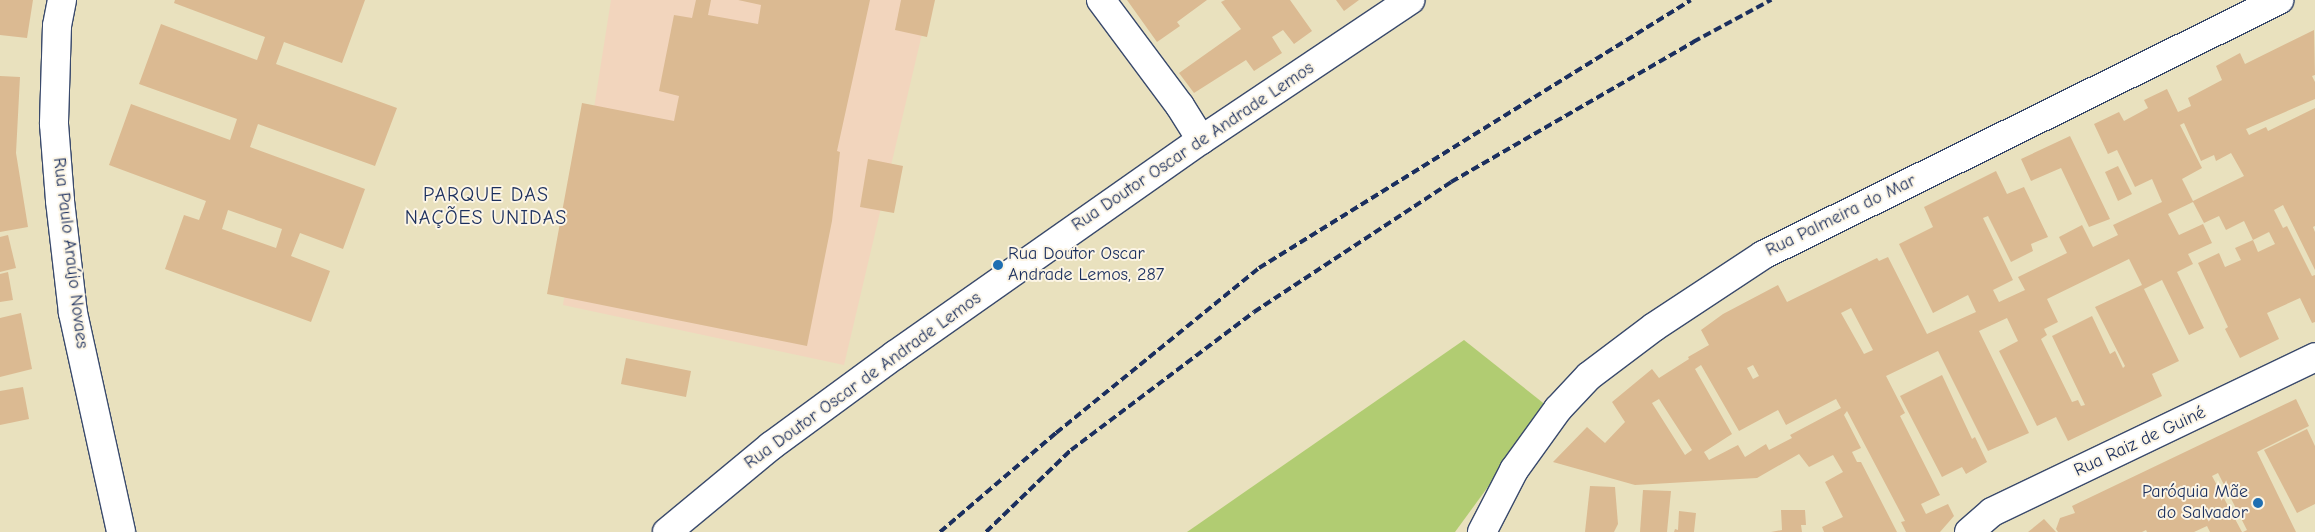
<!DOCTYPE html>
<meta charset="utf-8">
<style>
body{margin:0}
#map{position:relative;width:2315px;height:532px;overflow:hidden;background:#e9e1be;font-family:"Comic Neue",sans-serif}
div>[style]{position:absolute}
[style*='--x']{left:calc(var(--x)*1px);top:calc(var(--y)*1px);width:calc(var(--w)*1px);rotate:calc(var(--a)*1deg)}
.built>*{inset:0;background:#f2d5bd}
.green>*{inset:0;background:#b1cc72}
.building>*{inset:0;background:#dbba92}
.roads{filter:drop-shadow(1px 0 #3a4a6c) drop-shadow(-1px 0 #3a4a6c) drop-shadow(0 1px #3a4a6c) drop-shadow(0 -1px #3a4a6c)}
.street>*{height:28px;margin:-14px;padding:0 14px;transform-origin:14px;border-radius:14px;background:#fff}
.secondary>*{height:28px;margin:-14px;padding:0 14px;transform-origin:14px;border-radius:14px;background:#fff}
.rail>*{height:4px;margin-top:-2px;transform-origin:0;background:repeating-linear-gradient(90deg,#1b2f5e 0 8px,transparent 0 12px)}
.dots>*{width:14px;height:14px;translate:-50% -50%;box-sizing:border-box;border:2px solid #fcf5e5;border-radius:50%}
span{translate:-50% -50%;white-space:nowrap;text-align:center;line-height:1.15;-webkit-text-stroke:4px #fcf5e5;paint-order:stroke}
.street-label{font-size:18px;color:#1b2f5e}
.poi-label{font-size:18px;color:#1b2f5e}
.left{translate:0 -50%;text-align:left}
.right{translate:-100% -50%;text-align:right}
.quarter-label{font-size:20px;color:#1b2f5e;letter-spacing:1px}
</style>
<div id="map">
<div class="built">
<i style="clip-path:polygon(611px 0,930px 0,844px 365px,563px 305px)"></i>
</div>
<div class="green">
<i style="clip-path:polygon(1464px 340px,1547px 406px,1455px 532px,1187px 532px)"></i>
</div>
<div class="building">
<i style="clip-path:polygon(0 0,33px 0,27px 38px,0 35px)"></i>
<i style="clip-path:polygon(evenodd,175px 0,365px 0,342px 63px,284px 42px,276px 64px,397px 108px,375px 166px,258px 124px,250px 147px,365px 189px,343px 249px,300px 233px,291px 256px,330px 271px,311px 322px,165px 269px,184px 215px,199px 220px,206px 201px,109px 165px,131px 104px,230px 140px,237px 119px,139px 84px,161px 24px,257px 60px,265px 37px,174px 3px,175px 0,228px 210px,282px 229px,276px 248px,222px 229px,228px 210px)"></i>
<i style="clip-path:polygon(696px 0,711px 0,708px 15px,758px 24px,761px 5px,738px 0,870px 0,837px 151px,840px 152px,832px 221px,807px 346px,547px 294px,582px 103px,674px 121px,679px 96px,659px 91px,674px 15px,692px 18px)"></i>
<i style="clip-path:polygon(901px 0,935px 0,927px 37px,895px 30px)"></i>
<i style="clip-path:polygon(1127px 0,1207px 0,1177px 22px,1180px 26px,1157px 42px)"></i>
<i style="clip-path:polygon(1225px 0,1290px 0,1312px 31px,1294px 44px,1283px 30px,1272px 37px,1282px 53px,1254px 71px,1246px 60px,1194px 93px,1179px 73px,1241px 29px,1221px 2px)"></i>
<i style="clip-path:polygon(1336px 0,1359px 0,1344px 11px)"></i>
<i style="clip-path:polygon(evenodd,2314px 30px,2315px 75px,2312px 76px,2315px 82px,2315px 99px,2246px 129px,2249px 135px,2266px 127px,2268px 131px,2315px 108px,2315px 226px,2313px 227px,2315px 232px,2315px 270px,2283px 205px,2274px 210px,2283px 228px,2287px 226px,2312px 276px,2315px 275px,2315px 322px,2312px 323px,2300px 298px,2267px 313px,2279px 339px,2240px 358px,2225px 329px,2228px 327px,2198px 263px,2219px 253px,2225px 267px,2241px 260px,2235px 248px,2253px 240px,2258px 252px,2275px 244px,2269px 232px,2253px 240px,2244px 221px,2226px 230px,2219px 216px,2204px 223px,2193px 202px,2168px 214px,2179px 235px,2203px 224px,2212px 243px,2188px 254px,2193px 264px,2177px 272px,2204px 328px,2189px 335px,2162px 280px,2144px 289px,2179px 361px,2152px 374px,2162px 396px,2068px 441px,2056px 417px,2037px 426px,1999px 351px,2018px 341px,2007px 318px,1979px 331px,2029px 433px,1988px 451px,1938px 351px,1886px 376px,1905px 413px,1900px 416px,1940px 495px,1921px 504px,1926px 514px,1948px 504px,1954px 516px,1940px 532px,1906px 532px,1901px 522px,1905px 521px,1847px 411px,1844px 415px,1861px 448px,1852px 452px,1857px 462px,1861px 462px,1897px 532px,1824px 532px,1822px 527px,1843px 517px,1825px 482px,1843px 472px,1833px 455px,1809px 467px,1799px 454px,1757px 478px,1635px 485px,1553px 462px,1587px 427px,1605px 443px,1625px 422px,1612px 402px,1652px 369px,1659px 378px,1689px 359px,1688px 357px,1709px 345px,1701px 330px,1723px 314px,1778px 285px,1787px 302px,1877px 258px,1879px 261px,1888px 257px,1927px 334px,1976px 312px,1968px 295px,1933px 313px,1899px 244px,1933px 227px,1924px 207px,1996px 171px,2007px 194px,2024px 187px,2048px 237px,2031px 244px,2033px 251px,2011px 262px,1988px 216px,1983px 218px,2013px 280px,1993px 290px,1999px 302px,2025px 290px,2018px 277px,2067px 253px,2059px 237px,2082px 225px,2093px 247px,2118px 235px,2113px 225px,2162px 202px,2152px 179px,2135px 187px,2117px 150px,2108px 154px,2094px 124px,2119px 112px,2124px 121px,2148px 108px,2144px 100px,2167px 89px,2178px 112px,2191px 106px,2188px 98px,2222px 80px,2216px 66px,2240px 53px,2245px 64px,2314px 30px,2184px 123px,2201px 161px,2214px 155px,2216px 161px,2231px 153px,2244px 176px,2193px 201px,2182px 179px,2202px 168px,2180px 125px,2184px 123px,2314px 30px,2129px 259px,2142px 285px,2095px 307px,2125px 366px,2123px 368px,2115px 351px,2110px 354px,2092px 316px,2052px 336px,2085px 405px,2081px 406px,2078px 400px,2072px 402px,2041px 339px,2047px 335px,2044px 329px,2058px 322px,2047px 299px,2129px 259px,2314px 30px,1851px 308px,1873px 350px,1864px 354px,1841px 313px,1851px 308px,2314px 30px,1701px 365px,1739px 431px,1778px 410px,1786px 425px,1836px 399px,1841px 408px,1790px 435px,1792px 438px,1769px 450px,1766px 444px,1745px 457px,1738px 445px,1709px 460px,1704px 452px,1732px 434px,1695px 369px,1701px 365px,2314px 30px,1753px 365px,1759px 376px,1753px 379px,1747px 368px,1753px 365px,2314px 30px,1659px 399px,1692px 450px,1685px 455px,1652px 403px,1659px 399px)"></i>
<i style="clip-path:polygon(0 76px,20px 77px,16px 153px,28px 227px,0 232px)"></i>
<i style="clip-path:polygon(2070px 136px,2110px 219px,2089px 227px,2061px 168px,2031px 181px,2021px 159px)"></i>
<i style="clip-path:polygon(868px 159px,903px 166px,894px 213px,860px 207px)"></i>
<i style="clip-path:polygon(2118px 166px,2132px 194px,2118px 201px,2105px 172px)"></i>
<i style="clip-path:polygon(8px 235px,16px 268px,0 272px,0 237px)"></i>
<i style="clip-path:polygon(8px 272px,13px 300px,0 302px,0 274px)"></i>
<i style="clip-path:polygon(21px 313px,32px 369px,0 377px,0 318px)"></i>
<i style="clip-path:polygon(626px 358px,691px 371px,686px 397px,621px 384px)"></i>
<i style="clip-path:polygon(1942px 375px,1972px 439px,1975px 437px,1987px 462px,1966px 474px,1962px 467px,1942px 477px,1900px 396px)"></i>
<i style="clip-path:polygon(23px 387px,29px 419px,0 425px,0 391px)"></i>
<i style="clip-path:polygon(2296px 399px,2309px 426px,2257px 452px,2296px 532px,2243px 532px,2247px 530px,2218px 473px,2212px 476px,2242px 532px,2210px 532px,2207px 526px,2194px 532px,2147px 532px,2146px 530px,2142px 532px,2058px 532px,2056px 529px,2060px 518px,2075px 513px,2072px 506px)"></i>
<i style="clip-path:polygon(2307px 429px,2315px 446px,2315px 504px,2297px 513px,2264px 450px)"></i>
<i style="clip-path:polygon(1590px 486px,1615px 487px,1618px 524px,1614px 532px,1585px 532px)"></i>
<i style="clip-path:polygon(1643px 490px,1671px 491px,1667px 532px,1640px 532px)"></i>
<i style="clip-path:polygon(1781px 510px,1805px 510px,1806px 525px,1801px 525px,1802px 532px,1771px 532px,1782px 530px)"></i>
<i style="clip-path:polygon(1679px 511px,1696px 513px,1694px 532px,1674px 532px,1675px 529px,1678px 530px)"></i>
<i style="clip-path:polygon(2044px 519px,2056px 532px,2028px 532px)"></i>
</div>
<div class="roads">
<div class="street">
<i style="--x:62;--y:0;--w:26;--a:101"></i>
<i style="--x:57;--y:26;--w:98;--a:91.8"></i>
<i style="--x:54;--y:124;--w:77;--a:85.5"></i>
<i style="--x:60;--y:201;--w:113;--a:83.4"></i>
<i style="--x:73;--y:313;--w:224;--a:77.6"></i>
<i style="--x:1101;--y:0;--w:132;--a:53.3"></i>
<i style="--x:1180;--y:106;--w:40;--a:58"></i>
<i style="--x:1482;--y:532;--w:70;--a:-62.7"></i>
<i style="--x:1514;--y:470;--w:75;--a:-54.2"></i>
<i style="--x:1558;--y:409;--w:45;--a:-46.8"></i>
<i style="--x:1589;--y:376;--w:81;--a:-37"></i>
<i style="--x:1654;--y:327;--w:131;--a:-33.4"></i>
<i style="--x:1763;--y:255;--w:576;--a:-26.3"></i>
<i style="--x:1969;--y:532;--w:30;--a:-41"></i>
<i style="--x:1992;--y:512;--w:358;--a:-25.6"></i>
</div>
<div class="secondary">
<i style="--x:667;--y:532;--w:135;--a:-39.6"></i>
<i style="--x:771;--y:446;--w:154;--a:-36.3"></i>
<i style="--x:895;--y:355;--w:374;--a:-35.1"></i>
<i style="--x:1201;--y:140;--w:252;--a:-33.8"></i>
</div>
</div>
<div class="rail">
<i style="--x:940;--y:532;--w:153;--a:-40.5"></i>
<i style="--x:1056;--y:433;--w:262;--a:-39.1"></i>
<i style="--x:1259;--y:268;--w:508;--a:-31.81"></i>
<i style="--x:986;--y:532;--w:118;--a:-44"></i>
<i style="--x:1071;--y:450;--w:229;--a:-37"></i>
<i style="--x:1254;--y:312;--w:236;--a:-33.4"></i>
<i style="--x:1451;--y:182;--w:280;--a:-30"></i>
<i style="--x:1693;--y:42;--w:89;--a:-28.3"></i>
</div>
<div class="dots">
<i style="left:998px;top:265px;background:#1f6fb2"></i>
<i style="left:2258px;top:503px;background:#1f6fb2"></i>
</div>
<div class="street-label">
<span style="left:1193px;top:147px;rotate:-34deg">Rua Doutor Oscar de Andrade Lemos</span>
<span style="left:1841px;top:216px;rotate:-26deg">Rua Palmeira do Mar</span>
<span style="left:70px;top:253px;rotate:83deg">Rua Paulo Araújo Novaes</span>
<span style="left:863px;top:381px;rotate:-36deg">Rua Doutor Oscar de Andrade Lemos</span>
<span style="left:2140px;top:442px;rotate:-25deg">Rua Raiz de Guiné</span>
</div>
<div class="poi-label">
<span class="left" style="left:1008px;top:265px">Rua Doutor Oscar<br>Andrade Lemos, 287</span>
<span class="right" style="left:2248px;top:503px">Paróquia Mãe<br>do Salvador</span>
</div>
<div class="quarter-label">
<span style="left:486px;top:206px">PARQUE DAS<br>NAÇÕES UNIDAS</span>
</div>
</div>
